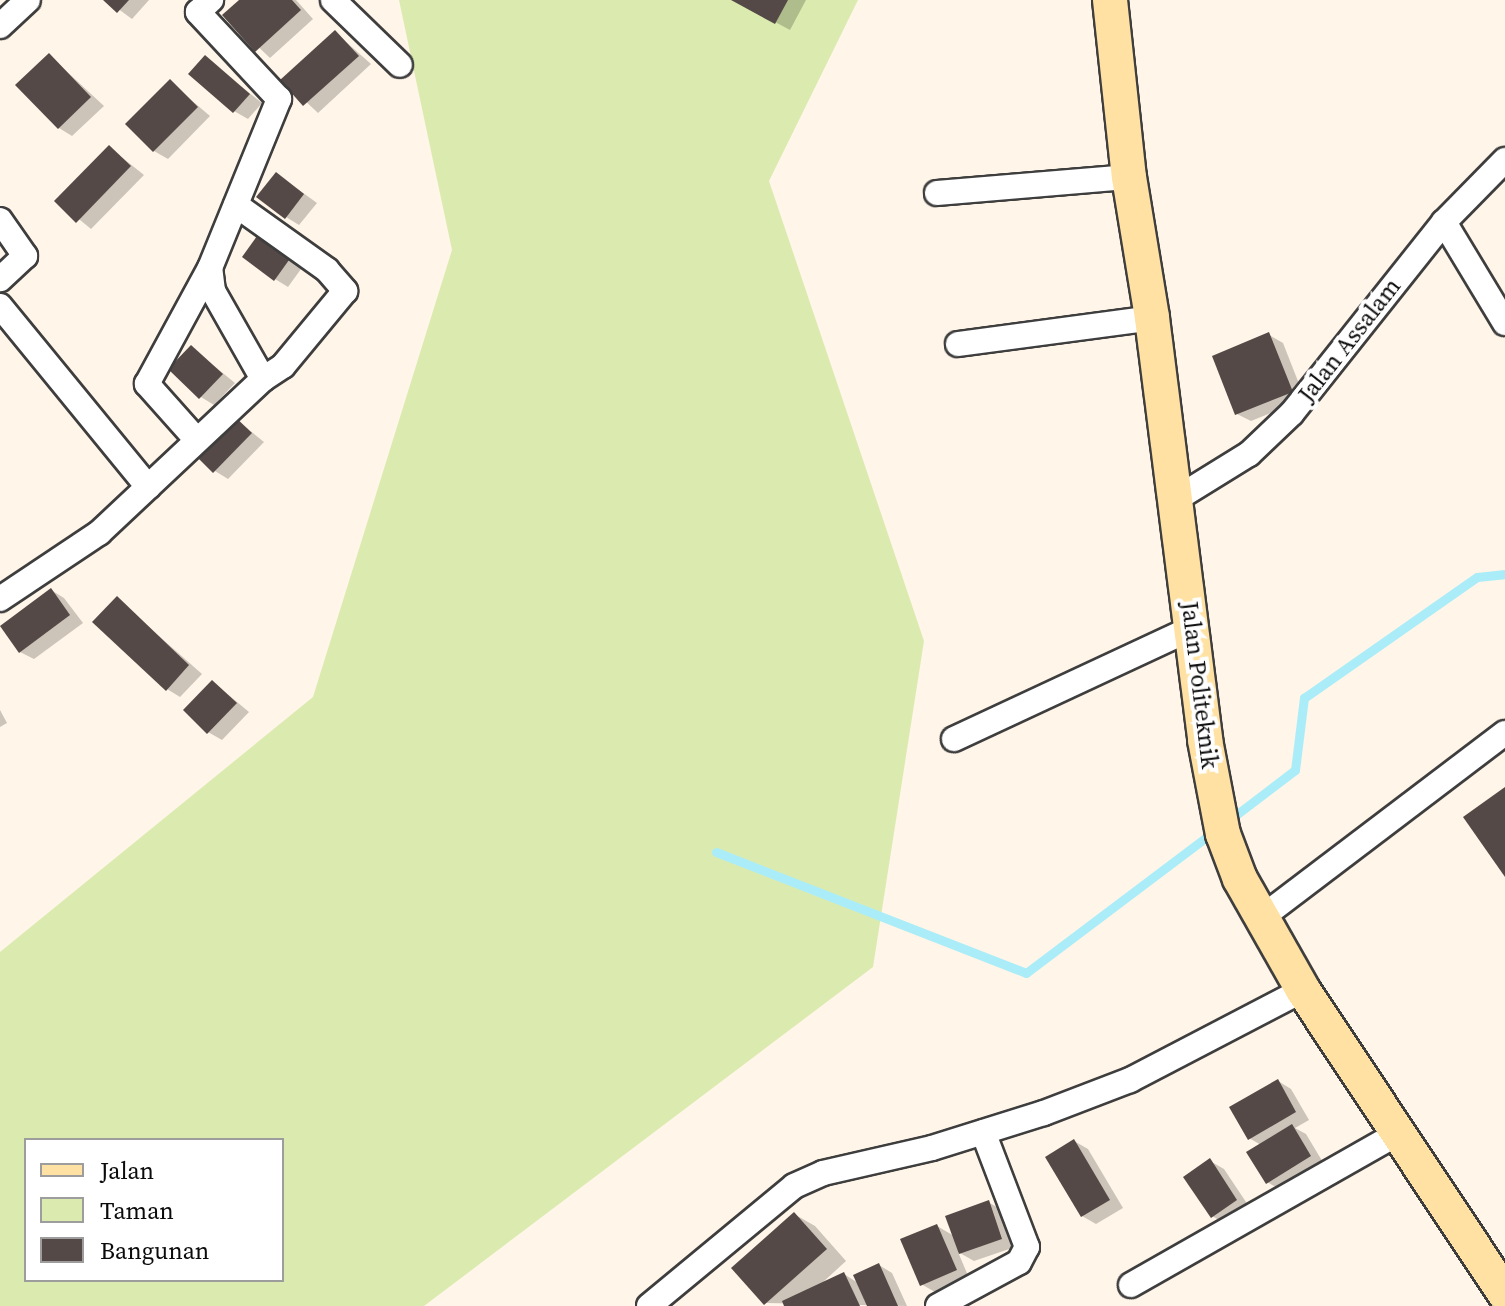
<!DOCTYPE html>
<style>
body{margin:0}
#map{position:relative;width:1505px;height:1306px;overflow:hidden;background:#fff5e8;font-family:"Source Serif 4",serif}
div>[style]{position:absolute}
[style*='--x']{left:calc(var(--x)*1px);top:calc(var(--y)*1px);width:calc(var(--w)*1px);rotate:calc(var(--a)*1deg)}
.green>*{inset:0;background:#dbebb0}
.shadow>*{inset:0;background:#0003}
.stream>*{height:9px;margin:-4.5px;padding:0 4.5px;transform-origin:4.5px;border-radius:4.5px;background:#aaedf9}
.building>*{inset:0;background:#544946}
.roads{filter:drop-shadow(2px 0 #3e3e3e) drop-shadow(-2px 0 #3e3e3e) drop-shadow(0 2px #3e3e3e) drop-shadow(0 -2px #3e3e3e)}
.street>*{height:24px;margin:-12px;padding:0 12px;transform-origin:12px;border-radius:12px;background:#fff}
.secondary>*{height:34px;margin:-17px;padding:0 17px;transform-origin:17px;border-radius:17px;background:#ffe1a3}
span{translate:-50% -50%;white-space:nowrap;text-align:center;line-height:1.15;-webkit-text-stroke:8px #fff;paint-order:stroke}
.street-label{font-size:24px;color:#0b0b0b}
.legend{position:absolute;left:24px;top:1138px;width:260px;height:144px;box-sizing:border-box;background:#fff;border:2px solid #9d9d9d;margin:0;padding:10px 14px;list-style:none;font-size:24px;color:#0b0b0b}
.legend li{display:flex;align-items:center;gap:16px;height:40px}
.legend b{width:40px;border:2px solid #9d9d9d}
</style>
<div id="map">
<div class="green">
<i style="clip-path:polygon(evenodd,399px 0,858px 0,769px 181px,924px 641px,873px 967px,424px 1306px,0 1306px,0 952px,313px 697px,452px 250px,399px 0,26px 1140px,282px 1140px,282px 1280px,26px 1280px,26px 1140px)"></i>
</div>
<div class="shadow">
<i style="clip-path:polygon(106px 0,149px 0,132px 19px)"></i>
<i style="clip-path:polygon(242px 0,296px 0,313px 19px,270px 58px,225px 15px)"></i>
<i style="clip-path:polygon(734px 0,806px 0,790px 30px)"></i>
<i style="clip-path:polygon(336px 33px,371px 64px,318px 113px,283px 80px)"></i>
<i style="clip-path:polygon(49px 55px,104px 106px,72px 136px,59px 128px)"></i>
<i style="clip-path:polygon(205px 58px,262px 103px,248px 119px,234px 111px)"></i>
<i style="clip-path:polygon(170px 82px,210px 116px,168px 159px,154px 151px)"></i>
<i style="clip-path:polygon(109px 147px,144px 175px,91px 229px,57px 201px)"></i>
<i style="clip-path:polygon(277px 174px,317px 203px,299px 225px,286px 217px)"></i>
<i style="clip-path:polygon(271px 247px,301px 269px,288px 287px,275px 279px)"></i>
<i style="clip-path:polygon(1269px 335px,1283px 343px,1305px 399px,1251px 421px,1237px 414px)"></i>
<i style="clip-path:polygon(192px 348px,235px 383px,214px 405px,201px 397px)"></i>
<i style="clip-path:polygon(232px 416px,264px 442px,228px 479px,215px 471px)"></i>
<i style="clip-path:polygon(51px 590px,64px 598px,83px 623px,34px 659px,20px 652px)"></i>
<i style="clip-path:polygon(117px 599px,202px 674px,180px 697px,167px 689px)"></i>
<i style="clip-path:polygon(213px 682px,249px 712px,222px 740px,208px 732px)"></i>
<i style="clip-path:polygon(0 710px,7px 723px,0 727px)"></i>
<i style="clip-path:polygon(1278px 1081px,1291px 1089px,1309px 1120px,1295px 1128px,1306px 1134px,1324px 1164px,1281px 1190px,1267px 1182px,1261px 1145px,1249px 1138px)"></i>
<i style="clip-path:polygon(1074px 1141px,1088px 1149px,1123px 1208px,1096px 1224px,1082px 1216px)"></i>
<i style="clip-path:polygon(1210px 1161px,1224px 1169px,1250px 1208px,1226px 1224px,1212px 1216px)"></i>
<i style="clip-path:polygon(988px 1202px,1002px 1210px,1015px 1247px,974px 1261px,958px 1252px,969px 1278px,935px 1292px,921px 1284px,937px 1226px,954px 1236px)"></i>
<i style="clip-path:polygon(794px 1214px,815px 1226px,846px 1261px,822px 1283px,844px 1274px,858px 1283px,879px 1265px,892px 1273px,907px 1306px,766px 1303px)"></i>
</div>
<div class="stream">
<i style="--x:1228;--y:821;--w:84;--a:-37.3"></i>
<i style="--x:1295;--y:770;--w:73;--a:-82.9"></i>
<i style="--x:1304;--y:698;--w:211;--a:-35"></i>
<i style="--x:1477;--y:577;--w:28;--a:-6"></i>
<i style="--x:716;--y:852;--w:333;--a:21.3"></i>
<i style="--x:1026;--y:973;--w:238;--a:-37"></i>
</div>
<div class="building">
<i style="clip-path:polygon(103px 0,129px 0,117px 13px)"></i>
<i style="clip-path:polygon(239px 0,292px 0,301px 10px,255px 52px,222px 15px)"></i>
<i style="clip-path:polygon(731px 0,788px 0,775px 24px)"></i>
<i style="clip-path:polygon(335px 30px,359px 56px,303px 106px,280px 80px)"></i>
<i style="clip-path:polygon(49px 53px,91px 97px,58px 129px,15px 85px)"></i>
<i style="clip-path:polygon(205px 55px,250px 94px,233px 113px,188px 74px)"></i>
<i style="clip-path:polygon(170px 79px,198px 107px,153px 152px,125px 124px)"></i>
<i style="clip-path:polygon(109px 145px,131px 166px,76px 223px,54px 201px)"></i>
<i style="clip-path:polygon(276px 172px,304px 194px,285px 219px,256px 197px)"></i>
<i style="clip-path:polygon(257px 236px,289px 260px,274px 281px,242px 257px)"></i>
<i style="clip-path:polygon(1269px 332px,1293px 392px,1235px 415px,1212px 356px)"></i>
<i style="clip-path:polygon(191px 345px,223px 374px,199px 399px,168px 369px)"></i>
<i style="clip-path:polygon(232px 414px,252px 433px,213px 473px,194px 454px)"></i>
<i style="clip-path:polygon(51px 588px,70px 615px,19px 653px,0 626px)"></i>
<i style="clip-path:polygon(117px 596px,189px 665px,166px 691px,92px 622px)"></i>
<i style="clip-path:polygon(212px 680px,237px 703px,207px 734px,183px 710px)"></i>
<i style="clip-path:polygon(1505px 787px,1505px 877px,1463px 817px)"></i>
<i style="clip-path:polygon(1278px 1079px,1296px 1112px,1248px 1140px,1229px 1107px)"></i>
<i style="clip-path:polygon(1292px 1124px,1311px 1156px,1266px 1184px,1246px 1152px)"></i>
<i style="clip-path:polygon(1074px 1139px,1110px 1200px,1081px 1217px,1045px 1157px)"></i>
<i style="clip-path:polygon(1210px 1158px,1237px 1200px,1211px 1218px,1183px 1177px)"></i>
<i style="clip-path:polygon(989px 1200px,1002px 1239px,959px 1254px,945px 1216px)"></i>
<i style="clip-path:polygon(794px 1212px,827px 1249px,764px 1305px,731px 1268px)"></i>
<i style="clip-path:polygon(937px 1224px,957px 1270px,920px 1286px,900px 1239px)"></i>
<i style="clip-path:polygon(879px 1263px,898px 1306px,867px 1306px,853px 1275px)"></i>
<i style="clip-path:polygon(844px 1272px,860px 1306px,784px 1306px,782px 1301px)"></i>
</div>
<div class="roads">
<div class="street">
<i style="--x:333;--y:0;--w:93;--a:44.1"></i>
<i style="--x:0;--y:26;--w:38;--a:-43"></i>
<i style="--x:937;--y:193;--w:193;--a:-4.8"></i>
<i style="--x:236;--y:205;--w:112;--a:35.5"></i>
<i style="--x:327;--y:270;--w:28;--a:49"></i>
<i style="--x:345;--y:291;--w:97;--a:129.6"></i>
<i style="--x:283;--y:366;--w:24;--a:147"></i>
<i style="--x:0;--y:220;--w:44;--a:55.2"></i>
<i style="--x:25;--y:256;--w:34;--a:137"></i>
<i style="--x:1444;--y:222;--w:118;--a:58.9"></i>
<i style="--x:0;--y:306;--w:234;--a:50.7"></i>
<i style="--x:958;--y:344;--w:196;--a:-7.6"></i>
<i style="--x:196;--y:439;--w:74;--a:-131.7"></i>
<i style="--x:147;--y:384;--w:132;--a:-61.5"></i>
<i style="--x:1176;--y:499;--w:86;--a:-31.7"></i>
<i style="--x:1249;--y:454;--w:59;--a:-43.6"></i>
<i style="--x:1292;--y:413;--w:244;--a:-51.5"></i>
<i style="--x:1444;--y:222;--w:87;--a:-45.5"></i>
<i style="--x:0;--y:599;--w:119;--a:-33.7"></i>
<i style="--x:99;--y:533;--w:225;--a:-43.2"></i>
<i style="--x:263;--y:379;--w:101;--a:-119.6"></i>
<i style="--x:213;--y:291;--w:23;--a:-97"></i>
<i style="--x:210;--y:268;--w:183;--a:-67.8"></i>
<i style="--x:279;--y:99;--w:119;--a:-133"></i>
<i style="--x:198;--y:12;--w:18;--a:-43"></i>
<i style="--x:954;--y:739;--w:263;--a:-25"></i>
<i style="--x:1261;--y:918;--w:306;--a:-37.2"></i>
<i style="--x:1131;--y:1285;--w:304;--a:-29.6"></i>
<i style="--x:649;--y:1306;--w:188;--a:-39.6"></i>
<i style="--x:794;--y:1186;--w:32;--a:-24"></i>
<i style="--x:823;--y:1173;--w:112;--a:-12.9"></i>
<i style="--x:932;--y:1148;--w:117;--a:-17.4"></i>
<i style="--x:1044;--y:1113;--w:92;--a:-21"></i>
<i style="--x:1130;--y:1080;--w:195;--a:-27.5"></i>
<i style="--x:938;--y:1306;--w:92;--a:-28.5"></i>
<i style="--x:1019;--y:1262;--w:17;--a:-62"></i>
<i style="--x:1027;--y:1247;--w:123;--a:-110.9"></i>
</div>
<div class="secondary">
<i style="--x:1110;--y:0;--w:178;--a:83.9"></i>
<i style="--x:1129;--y:177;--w:143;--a:80.7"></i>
<i style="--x:1152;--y:318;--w:425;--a:82.8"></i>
<i style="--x:1205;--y:740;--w:96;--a:79.2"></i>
<i style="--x:1223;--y:834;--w:48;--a:69.3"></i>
<i style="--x:1240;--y:879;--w:128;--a:60.4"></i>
<i style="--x:1303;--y:990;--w:365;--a:56.4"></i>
</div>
</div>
<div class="street-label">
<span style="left:1349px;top:340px;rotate:-52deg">Jalan Assalam</span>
<span style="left:1200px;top:685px;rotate:83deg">Jalan Politeknik</span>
</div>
<ul class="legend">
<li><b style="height:10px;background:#ffe1a3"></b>Jalan</li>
<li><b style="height:22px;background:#dbebb0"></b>Taman</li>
<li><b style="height:22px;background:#544946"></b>Bangunan</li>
</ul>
</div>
